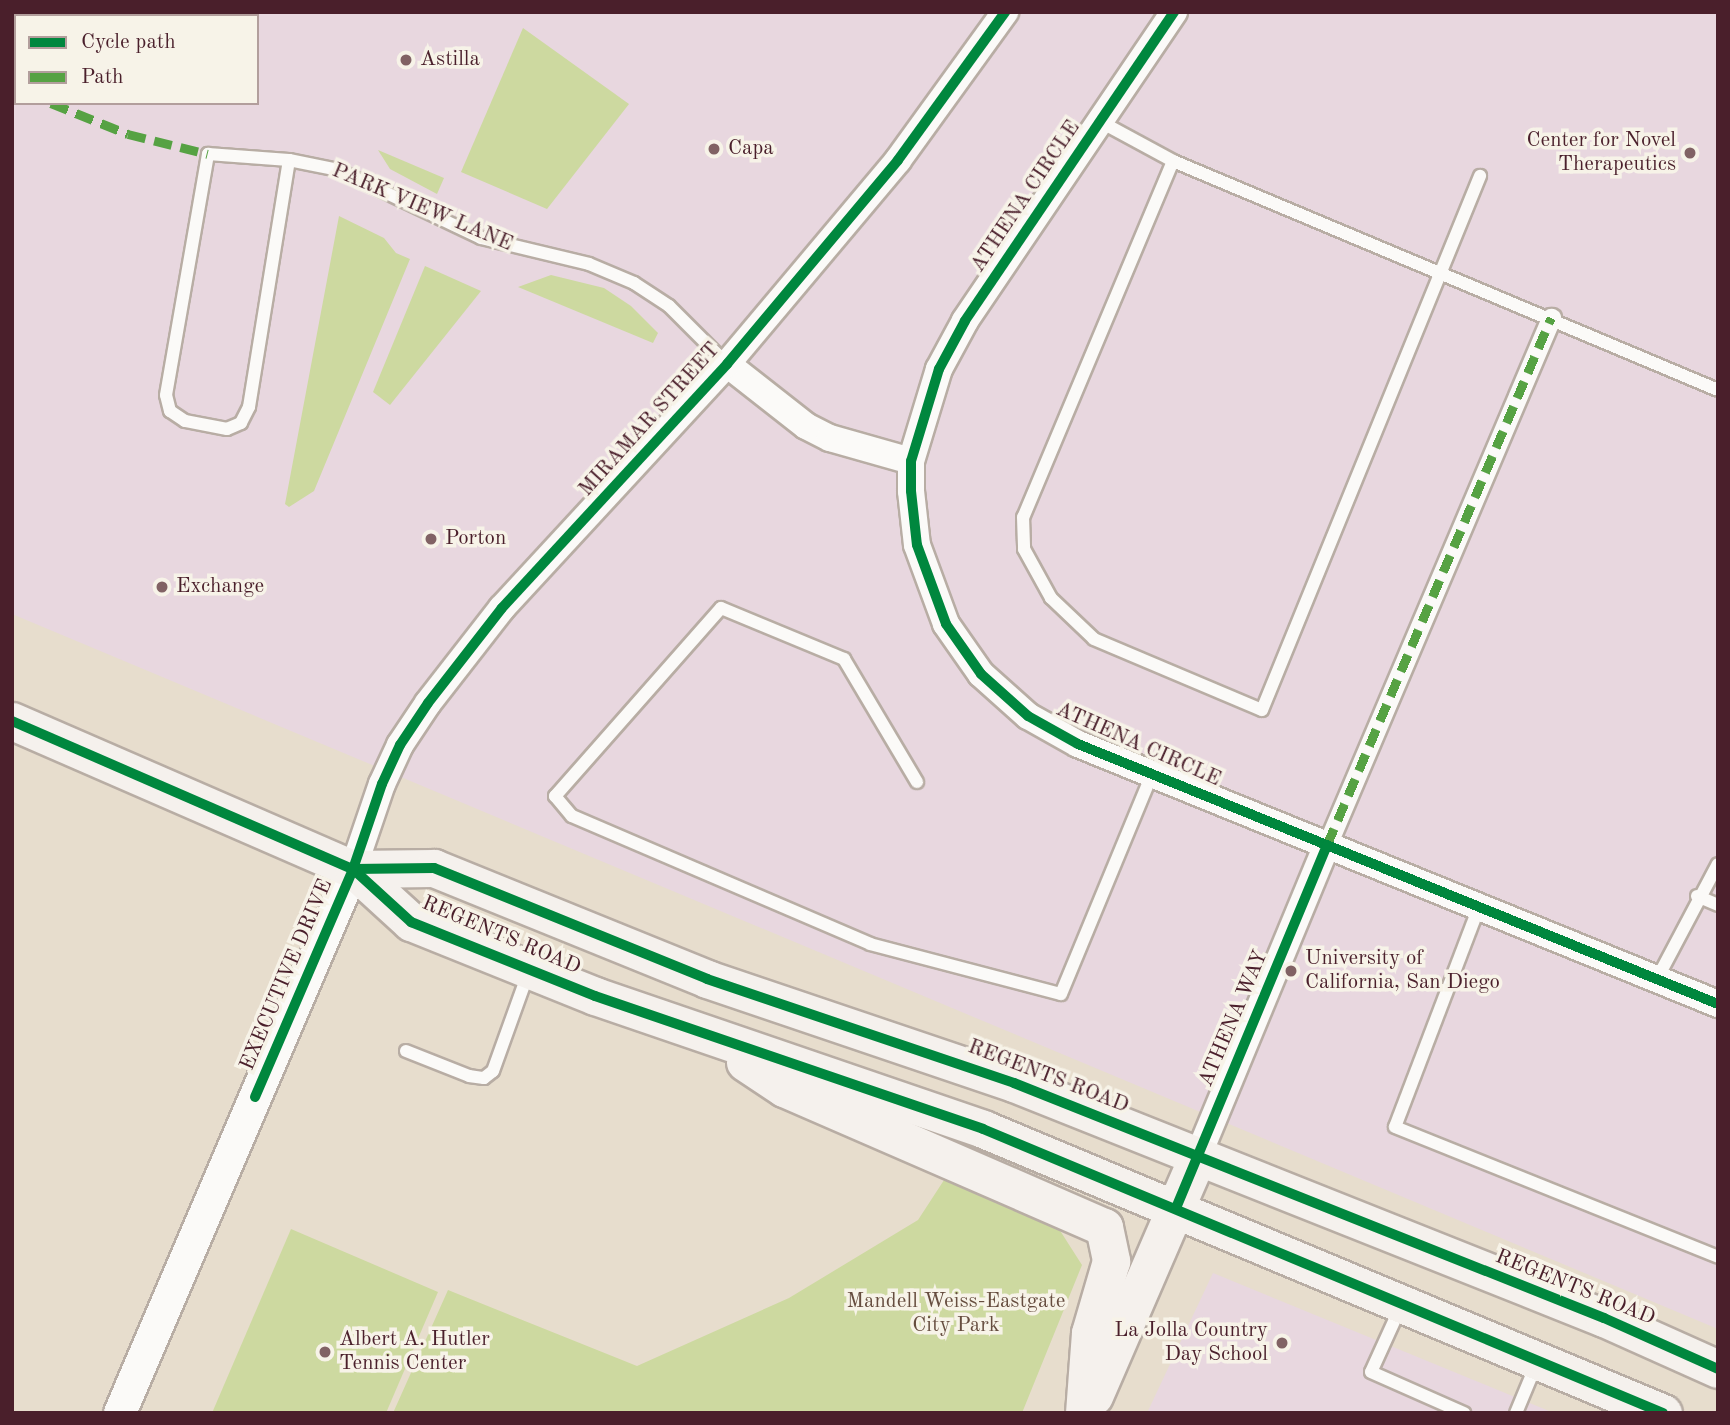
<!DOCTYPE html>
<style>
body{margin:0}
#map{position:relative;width:1730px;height:1425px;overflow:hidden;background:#e7ddcd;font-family:"Old Standard TT",serif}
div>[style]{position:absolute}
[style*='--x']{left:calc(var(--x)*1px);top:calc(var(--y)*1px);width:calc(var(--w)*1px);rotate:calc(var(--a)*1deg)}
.built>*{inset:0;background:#e8d7df}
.green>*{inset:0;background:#cdd9a0}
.roads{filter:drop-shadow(2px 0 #b8ada4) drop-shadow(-2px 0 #b8ada4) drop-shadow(0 2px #b8ada4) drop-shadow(0 -2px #b8ada4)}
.service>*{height:12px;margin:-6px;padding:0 6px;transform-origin:6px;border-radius:6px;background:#fbfaf8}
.pedestrian>*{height:19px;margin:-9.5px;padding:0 9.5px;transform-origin:9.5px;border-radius:9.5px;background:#fbfaf8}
.minor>*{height:26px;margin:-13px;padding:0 13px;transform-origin:13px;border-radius:13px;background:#fbfaf8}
.tertiary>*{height:32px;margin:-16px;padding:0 16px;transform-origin:16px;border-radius:16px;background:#fbfaf8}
.secondary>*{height:37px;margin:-18.5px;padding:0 18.5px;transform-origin:18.5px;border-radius:18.5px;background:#f5f1ed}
.quiet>*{height:9px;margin-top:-4.5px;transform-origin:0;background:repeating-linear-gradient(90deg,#56a243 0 18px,transparent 0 27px)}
.cycleway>*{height:10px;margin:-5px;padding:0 5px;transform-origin:5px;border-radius:5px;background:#00873e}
.dots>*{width:19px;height:19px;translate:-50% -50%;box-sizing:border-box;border:4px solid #f7f3e8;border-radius:50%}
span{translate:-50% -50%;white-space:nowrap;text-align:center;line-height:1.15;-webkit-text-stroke:7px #f7f3e8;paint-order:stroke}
.poi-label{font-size:21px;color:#4a1f2b}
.left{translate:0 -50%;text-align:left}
.right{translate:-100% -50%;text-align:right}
.street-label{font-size:21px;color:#4a1f2b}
.park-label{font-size:21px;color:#664d3f}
.frame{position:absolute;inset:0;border:14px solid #4a1f2b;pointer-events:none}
.legend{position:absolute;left:14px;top:14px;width:245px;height:91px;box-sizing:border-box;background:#f7f3e8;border:2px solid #b29e9c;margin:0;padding:9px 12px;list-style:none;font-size:21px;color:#4a1f2b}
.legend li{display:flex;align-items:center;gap:14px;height:35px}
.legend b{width:35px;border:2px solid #b29e9c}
</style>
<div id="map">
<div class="built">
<i style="clip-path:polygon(evenodd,12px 12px,1718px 12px,1718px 1329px,12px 614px,12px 12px,16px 16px,257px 16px,257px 103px,16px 103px,16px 16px)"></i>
<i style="clip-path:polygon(1213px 1273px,1554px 1413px,1147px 1413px)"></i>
</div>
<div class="green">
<i style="clip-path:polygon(523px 28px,629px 104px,547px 209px,461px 172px)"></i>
<i style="clip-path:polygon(378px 150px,444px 178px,437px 194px,390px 169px)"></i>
<i style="clip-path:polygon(339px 216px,384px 238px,396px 253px,410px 259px,314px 491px,289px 507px,285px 504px)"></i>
<i style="clip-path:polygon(425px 266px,481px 291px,390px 405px,373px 392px)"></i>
<i style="clip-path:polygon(551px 275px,604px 288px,631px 306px,658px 333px,653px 343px,518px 287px)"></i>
<i style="clip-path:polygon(946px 1177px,1059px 1229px,1082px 1265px,1022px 1413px,393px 1413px,448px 1290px,637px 1366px,789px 1298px,918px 1220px)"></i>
<i style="clip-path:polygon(291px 1229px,438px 1292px,386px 1413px,212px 1413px)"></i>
</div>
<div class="roads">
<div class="service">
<i style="--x:1101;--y:122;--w:82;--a:28.4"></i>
<i style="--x:1173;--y:161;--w:591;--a:22.79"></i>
<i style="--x:289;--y:160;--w:250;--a:99.2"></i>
<i style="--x:249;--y:407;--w:18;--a:117"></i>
<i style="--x:241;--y:423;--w:15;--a:157"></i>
<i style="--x:227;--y:429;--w:43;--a:-169.2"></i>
<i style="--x:185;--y:421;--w:18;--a:-146"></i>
<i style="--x:170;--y:411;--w:16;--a:-104"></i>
<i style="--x:166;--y:395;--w:245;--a:-80.1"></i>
<i style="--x:208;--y:154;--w:81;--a:4.2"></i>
<i style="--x:289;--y:160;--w:50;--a:11.5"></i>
<i style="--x:338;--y:170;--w:158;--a:25.4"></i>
<i style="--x:481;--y:238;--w:111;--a:13.5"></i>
<i style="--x:589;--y:264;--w:49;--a:22.9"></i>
<i style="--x:634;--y:283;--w:42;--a:33.3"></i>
<i style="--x:669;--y:306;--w:82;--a:45"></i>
<i style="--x:1173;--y:161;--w:386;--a:112.8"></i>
<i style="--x:1023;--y:517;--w:32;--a:88"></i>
<i style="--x:1024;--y:549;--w:56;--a:61.1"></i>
<i style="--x:1051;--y:598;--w:59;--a:43.6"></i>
<i style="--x:1094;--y:639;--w:182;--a:22.9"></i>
<i style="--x:1262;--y:710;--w:577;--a:-67.79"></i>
<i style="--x:917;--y:782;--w:143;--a:-120.7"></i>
<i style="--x:844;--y:659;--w:133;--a:-157.5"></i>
<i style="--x:721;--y:608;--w:251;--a:131.4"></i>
<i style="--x:555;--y:796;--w:26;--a:50"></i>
<i style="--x:572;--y:816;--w:324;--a:23.2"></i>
<i style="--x:870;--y:944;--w:197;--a:14.7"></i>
<i style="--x:1061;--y:994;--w:238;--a:-67.5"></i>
<i style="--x:1697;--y:896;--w:23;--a:23"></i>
<i style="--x:1479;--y:907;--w:235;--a:110.9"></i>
<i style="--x:1395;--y:1127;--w:348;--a:21.9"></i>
<i style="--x:1657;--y:979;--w:130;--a:-62.1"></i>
<i style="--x:406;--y:1051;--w:68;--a:21.6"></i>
<i style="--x:469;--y:1076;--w:15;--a:8"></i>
<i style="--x:484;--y:1078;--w:11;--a:-38"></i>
<i style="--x:493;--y:1071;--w:103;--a:-70.2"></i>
<i style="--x:1401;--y:1306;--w:72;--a:114.4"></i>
<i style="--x:1371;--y:1372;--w:102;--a:23.8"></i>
<i style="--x:1516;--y:1413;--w:52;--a:-67.4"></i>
</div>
<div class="pedestrian">
<i style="--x:1327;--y:845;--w:573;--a:-66.97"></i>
</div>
<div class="minor">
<i style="--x:1174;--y:12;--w:373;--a:124.1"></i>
<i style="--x:965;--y:321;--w:55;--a:118.4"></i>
<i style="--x:939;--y:369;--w:96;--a:106.9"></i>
<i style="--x:911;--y:461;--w:30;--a:90"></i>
<i style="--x:911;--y:491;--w:54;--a:83.7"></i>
<i style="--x:917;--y:545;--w:84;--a:69.8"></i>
<i style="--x:946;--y:624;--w:61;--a:55"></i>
<i style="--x:981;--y:674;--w:63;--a:41.8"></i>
<i style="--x:1028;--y:716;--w:57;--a:29.2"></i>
<i style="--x:1078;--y:744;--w:691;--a:22.11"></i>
<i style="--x:727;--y:364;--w:100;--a:38.1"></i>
<i style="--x:806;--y:426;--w:27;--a:27"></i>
<i style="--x:830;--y:438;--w:84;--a:15.9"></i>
<i style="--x:353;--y:869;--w:90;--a:-71.2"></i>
<i style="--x:382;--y:784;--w:43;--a:-65.2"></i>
<i style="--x:400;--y:745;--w:50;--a:-56.3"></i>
<i style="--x:428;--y:703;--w:120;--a:-52.1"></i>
<i style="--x:502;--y:608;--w:332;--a:-47.3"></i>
<i style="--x:727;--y:364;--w:266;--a:-50"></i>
<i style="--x:898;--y:160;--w:183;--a:-54.1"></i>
<i style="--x:1198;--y:1156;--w:337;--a:-67.5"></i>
</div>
<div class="tertiary">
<i style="--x:120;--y:1413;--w:592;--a:-66.81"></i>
</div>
<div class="secondary">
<i style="--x:12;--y:721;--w:372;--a:23.5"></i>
<i style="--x:353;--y:869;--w:79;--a:42.4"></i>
<i style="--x:411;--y:922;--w:198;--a:21.9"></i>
<i style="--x:595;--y:996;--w:410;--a:18.9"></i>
<i style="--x:983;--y:1129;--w:737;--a:22.67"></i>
<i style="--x:353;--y:869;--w:81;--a:-0.7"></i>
<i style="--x:434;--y:868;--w:295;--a:22.1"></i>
<i style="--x:707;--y:979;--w:324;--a:18.7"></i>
<i style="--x:1014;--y:1083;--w:635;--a:21.72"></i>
<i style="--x:1604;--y:1318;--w:125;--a:24.1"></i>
<i style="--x:745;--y:1062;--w:47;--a:33.7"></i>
<i style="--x:784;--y:1088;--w:349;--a:23.5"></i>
<i style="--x:1104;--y:1227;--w:35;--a:78"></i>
<i style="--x:1111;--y:1261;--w:75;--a:106.3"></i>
<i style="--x:1090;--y:1333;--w:80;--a:94.3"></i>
<i style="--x:1094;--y:1396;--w:262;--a:-66.6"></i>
</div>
</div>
<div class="quiet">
<i style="--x:12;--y:88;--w:4;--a:14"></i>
<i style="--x:51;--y:103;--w:83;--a:21.9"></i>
<i style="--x:128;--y:134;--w:82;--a:14"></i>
<i style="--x:1327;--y:845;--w:573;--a:-66.97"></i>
</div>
<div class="cycleway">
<i style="--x:1174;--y:12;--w:373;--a:124.1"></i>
<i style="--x:965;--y:321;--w:55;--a:118.4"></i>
<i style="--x:939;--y:369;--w:96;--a:106.9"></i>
<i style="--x:911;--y:461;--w:30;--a:90"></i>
<i style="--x:911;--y:491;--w:54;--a:83.7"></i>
<i style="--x:917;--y:545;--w:84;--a:69.8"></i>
<i style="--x:946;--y:624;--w:61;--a:55"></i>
<i style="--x:981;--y:674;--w:63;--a:41.8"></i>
<i style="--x:1028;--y:716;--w:57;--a:29.2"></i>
<i style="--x:1078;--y:744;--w:691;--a:22.11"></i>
<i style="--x:12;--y:721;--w:372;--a:23.5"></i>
<i style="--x:353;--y:869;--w:79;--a:42.4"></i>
<i style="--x:411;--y:922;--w:198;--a:21.9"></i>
<i style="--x:595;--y:996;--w:410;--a:18.9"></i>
<i style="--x:983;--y:1129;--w:737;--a:22.67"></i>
<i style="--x:353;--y:869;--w:81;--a:-0.7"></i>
<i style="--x:434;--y:868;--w:295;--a:22.1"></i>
<i style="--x:707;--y:979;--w:324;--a:18.7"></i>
<i style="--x:1014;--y:1083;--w:635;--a:21.72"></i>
<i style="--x:1604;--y:1318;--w:125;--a:24.1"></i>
<i style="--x:255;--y:1097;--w:248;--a:-66.7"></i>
<i style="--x:353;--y:869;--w:90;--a:-71.2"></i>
<i style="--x:382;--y:784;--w:43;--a:-65.2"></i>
<i style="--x:400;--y:745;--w:50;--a:-56.3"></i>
<i style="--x:428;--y:703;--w:120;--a:-52.1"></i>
<i style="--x:502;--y:608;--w:332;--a:-47.3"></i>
<i style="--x:727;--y:364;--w:266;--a:-50"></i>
<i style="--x:898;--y:160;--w:183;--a:-54.1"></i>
<i style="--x:1176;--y:1208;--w:393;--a:-67.4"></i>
</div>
<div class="dots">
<i style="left:406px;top:60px;background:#816264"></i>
<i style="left:714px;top:149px;background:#816264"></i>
<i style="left:1690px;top:153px;background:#816264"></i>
<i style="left:431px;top:539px;background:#816264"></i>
<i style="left:162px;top:587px;background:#816264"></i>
<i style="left:1291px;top:971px;background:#816264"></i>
<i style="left:1282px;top:1343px;background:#816264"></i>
<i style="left:325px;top:1352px;background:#816264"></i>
</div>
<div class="poi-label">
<span class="left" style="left:420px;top:60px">Astilla</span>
<span class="right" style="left:1676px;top:153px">Center for Novel<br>Therapeutics</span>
<span class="left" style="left:728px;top:149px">Capa</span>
<span class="left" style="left:445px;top:539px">Porton</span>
<span class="left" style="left:176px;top:587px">Exchange</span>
<span class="left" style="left:1305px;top:971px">University of<br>California, San Diego</span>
<span class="right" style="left:1268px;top:1343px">La Jolla Country<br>Day School</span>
<span class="left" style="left:339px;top:1352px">Albert A. Hutler<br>Tennis Center</span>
</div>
<div class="street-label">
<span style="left:1026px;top:197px;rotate:-56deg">ATHENA CIRCLE</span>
<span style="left:422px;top:208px;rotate:23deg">PARK VIEW LANE</span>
<span style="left:650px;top:420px;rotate:-48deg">MIRAMAR STREET</span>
<span style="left:1138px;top:745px;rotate:24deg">ATHENA CIRCLE</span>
<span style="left:501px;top:936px;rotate:23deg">REGENTS ROAD</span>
<span style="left:287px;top:975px;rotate:-67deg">EXECUTIVE DRIVE</span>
<span style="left:1234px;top:1019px;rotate:-67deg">ATHENA WAY</span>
<span style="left:1048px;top:1077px;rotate:21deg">REGENTS ROAD</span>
<span style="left:1575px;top:1288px;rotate:22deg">REGENTS ROAD</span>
</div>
<div class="park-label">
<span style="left:956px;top:1314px">Mandell Weiss-Eastgate<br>City Park</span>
</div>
<div class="frame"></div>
<ul class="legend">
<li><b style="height:9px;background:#00873e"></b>Cycle path</li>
<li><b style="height:9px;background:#56a243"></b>Path</li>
</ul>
</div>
